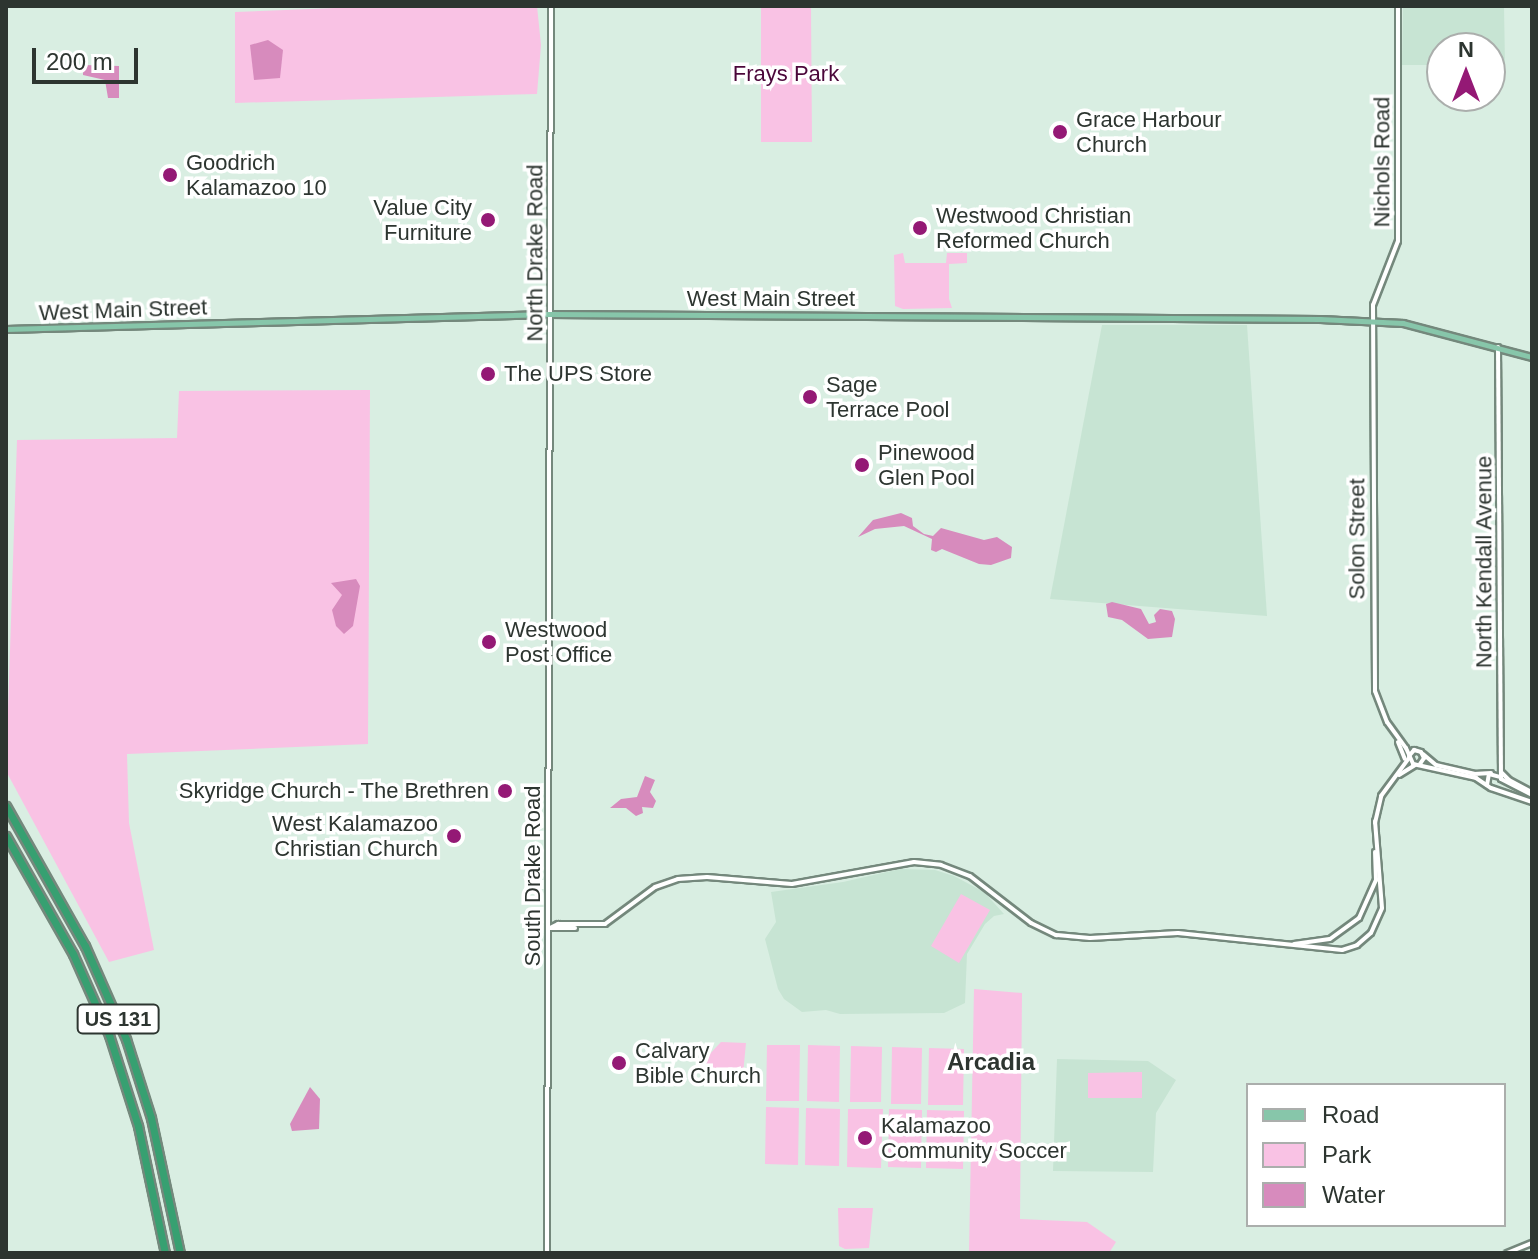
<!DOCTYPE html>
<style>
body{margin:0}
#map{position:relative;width:1538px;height:1259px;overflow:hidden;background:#d9eee2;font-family:Helvetica,sans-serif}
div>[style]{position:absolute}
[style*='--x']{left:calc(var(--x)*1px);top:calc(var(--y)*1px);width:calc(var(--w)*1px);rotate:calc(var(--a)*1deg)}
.built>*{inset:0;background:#c7e4d3}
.green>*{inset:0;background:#f9c2e4}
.water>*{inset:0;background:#d78bbd}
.roads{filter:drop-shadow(2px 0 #74887c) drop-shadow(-2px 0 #74887c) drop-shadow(0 2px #74887c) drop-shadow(0 -2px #74887c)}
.tertiary>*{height:4px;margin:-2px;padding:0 2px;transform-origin:2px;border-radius:2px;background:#fff}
.primary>*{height:5px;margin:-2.5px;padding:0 2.5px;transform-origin:2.5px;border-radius:2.5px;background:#87c6aa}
.motorway>*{height:7px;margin:-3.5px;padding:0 3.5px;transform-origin:3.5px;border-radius:3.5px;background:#37a071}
.dots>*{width:22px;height:22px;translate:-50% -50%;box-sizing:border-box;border:4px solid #fff;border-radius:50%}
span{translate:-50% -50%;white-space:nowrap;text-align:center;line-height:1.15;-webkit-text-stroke:7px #fff;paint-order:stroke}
.shield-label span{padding:2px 6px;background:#fff;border:2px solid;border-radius:6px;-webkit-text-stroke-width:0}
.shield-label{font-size:20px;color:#2d3530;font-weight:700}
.park-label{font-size:22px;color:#4b073a}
.poi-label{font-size:22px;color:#2d3530}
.left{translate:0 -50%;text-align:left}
.right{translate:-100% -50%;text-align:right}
.street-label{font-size:22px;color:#2d3530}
.neighbourhood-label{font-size:24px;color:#2d3530;font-weight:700}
.frame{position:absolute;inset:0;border:8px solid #2d3530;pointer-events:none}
.legend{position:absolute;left:1246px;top:1083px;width:260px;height:144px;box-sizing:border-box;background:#fff;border:2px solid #abaeac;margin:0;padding:10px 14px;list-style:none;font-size:24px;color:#2d3530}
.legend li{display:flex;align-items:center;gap:16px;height:40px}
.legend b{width:40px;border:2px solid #abaeac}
.north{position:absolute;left:1426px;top:32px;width:80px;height:80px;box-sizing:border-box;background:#fff;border:2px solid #abaeac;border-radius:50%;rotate:0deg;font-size:22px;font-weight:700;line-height:32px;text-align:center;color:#2d3530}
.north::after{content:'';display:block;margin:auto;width:28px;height:36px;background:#941975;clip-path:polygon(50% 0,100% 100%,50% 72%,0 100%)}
.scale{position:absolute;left:32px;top:48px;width:106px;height:36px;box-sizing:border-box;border:4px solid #2d3530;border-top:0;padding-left:10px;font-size:24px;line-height:28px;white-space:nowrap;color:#2d3530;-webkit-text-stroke:6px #fff;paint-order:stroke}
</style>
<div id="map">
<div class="built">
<i style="clip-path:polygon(1403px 6px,1504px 6px,1505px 65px,1490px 65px,1490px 48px,1442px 48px,1442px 65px,1402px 65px)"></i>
<i style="clip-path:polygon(1102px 325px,1247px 325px,1267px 616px,1050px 599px)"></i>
<i style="clip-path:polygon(900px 869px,935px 870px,954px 876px,984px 892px,1004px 914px,994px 916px,985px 924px,967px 954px,965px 1003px,944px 1013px,840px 1014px,826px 1010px,802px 1012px,784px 999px,778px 989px,765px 939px,776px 922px,771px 892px,843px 882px)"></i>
<i style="clip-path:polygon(1057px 1059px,1148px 1061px,1176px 1080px,1156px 1113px,1153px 1172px,1053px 1171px)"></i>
</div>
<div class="green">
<i style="clip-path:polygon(386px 6px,537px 6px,541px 45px,537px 94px,235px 103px,235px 12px)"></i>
<i style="clip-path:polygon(761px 6px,811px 6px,812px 142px,761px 142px)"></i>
<i style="clip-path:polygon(903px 253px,905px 263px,946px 263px,947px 253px,967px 253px,967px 263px,949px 264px,949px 299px,952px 308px,903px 309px,895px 306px,894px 255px)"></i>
<i style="clip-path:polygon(370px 390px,368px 744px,127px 754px,129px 823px,154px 950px,109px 962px,6px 771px,17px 440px,177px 438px,179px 391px)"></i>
<i style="clip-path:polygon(961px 894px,990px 910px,959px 963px,931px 946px)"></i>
<i style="clip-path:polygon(974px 989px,1022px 993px,1020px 1219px,1087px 1222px,1116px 1242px,1109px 1253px,969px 1253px)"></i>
<i style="clip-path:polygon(721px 1042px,746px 1043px,743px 1074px,705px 1071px,707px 1057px)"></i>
<i style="clip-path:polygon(767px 1045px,800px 1045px,799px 1101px,766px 1101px)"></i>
<i style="clip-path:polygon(808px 1045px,840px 1046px,839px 1102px,807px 1101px)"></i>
<i style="clip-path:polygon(851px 1046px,882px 1047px,881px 1102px,850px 1102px)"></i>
<i style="clip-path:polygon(892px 1047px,922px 1048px,921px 1104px,891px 1104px)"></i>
<i style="clip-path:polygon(929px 1048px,964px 1049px,963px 1105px,928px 1105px)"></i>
<i style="clip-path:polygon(1142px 1072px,1142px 1098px,1088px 1098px,1088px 1073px)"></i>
<i style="clip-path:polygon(766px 1107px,799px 1108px,798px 1165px,765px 1164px)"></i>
<i style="clip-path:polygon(806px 1108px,840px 1109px,839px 1166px,805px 1165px)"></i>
<i style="clip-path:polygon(848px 1109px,883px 1109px,881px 1168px,847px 1167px)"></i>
<i style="clip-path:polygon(889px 1109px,922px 1110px,921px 1168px,888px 1167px)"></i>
<i style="clip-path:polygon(927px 1110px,964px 1111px,963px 1169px,926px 1168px)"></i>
<i style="clip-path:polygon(838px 1208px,873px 1208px,869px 1248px,845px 1249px,839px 1246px)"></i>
</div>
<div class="water">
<i style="clip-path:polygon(268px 40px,283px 50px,280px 78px,254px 80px,250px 45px)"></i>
<i style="clip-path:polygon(83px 65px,119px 66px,119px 98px,108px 98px,105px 80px,83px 75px)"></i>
<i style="clip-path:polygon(901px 513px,912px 518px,913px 526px,924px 534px,933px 536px,941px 528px,984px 540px,997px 537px,1012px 547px,1011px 558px,991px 565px,979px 564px,942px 549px,936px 552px,931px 550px,932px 539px,904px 526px,875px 529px,858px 537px,873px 520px)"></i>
<i style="clip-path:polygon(356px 579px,360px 586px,353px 626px,344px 634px,336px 626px,332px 610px,342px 595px,331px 583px)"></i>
<i style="clip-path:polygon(1112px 602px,1141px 609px,1149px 624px,1156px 622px,1154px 615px,1160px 609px,1172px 611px,1175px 619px,1172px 637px,1148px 639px,1122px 620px,1108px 617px,1106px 604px)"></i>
<i style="clip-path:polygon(645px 776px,655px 780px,650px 792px,656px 801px,653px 808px,642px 807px,643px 813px,636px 816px,626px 808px,610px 808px,621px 799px,637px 797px)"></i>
<i style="clip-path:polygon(310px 1087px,320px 1099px,319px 1129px,292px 1131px,290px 1124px)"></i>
</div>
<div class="roads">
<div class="tertiary">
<i style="--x:1398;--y:6;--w:235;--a:90"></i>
<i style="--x:1398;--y:241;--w:69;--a:111.3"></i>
<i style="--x:1373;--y:305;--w:386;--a:89.7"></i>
<i style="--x:1375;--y:691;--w:33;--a:69"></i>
<i style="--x:1387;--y:722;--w:32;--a:54"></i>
<i style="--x:1406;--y:748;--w:17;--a:66"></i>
<i style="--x:1413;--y:764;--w:65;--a:12.5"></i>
<i style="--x:1476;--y:778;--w:18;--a:34"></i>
<i style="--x:1491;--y:788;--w:43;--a:18.9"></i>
<i style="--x:1498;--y:347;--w:432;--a:89.6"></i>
<i style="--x:1398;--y:742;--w:18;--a:68"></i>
<i style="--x:1423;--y:754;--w:17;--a:40"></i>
<i style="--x:1436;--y:765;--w:39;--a:13"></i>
<i style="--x:1474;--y:774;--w:17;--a:-3"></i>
<i style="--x:1409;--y:756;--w:8;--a:-50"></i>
<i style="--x:1414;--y:750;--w:7;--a:16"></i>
<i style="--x:1421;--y:752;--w:7;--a:63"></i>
<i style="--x:1424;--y:758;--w:7;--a:124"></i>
<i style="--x:1501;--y:772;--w:11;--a:45"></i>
<i style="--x:1509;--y:780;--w:26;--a:28"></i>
<i style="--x:1399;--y:775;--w:19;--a:-32"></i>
<i style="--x:1501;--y:779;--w:35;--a:27"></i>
<i style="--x:1487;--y:785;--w:11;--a:-80"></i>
<i style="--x:1489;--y:774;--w:11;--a:15"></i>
<i style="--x:1375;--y:823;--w:28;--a:-77"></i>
<i style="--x:1381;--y:796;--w:47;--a:-53.6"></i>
<i style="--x:550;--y:928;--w:9;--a:-27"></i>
<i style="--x:558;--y:924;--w:47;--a:0"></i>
<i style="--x:605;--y:924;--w:62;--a:-36.5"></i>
<i style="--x:655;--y:887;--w:24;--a:-19"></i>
<i style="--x:678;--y:879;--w:29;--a:-4"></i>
<i style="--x:707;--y:877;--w:85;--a:4.7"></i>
<i style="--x:792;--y:884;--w:124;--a:-10.2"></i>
<i style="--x:914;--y:862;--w:27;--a:6"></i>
<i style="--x:941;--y:865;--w:31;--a:21"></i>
<i style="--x:970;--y:876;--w:77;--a:37.6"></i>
<i style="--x:1031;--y:923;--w:28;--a:26"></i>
<i style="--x:1056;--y:935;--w:34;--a:5"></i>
<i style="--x:1090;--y:938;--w:88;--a:-3.3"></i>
<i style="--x:1178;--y:933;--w:165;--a:5.9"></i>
<i style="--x:1342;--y:950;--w:16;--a:-18"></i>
<i style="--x:1357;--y:945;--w:18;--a:-41"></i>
<i style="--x:1371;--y:933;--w:27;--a:-66"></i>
<i style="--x:1382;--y:908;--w:87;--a:-94.6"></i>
<i style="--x:550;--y:928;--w:25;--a:0"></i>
<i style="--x:1294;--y:944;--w:36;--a:-8"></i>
<i style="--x:1330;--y:939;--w:36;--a:-36"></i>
<i style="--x:1359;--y:918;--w:42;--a:-65.9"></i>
<i style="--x:1376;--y:880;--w:28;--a:-92"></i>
<i style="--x:547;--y:1253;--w:1247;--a:-89.82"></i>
<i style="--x:1507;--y:1253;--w:27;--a:-22"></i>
</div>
<div class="primary">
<i style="--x:6;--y:329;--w:544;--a:-1.58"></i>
<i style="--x:550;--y:314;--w:770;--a:0.37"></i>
<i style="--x:1320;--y:319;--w:83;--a:2.8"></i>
<i style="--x:1403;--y:323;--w:133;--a:14.8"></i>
</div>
<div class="motorway">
<i style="--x:6;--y:806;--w:161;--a:60.6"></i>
<i style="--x:85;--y:946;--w:102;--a:66.2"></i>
<i style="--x:126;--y:1039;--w:83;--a:72.4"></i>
<i style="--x:151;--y:1118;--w:138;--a:77.9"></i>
<i style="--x:6;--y:836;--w:136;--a:60.4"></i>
<i style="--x:73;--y:954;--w:89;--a:66"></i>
<i style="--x:109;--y:1035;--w:96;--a:72.3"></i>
<i style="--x:138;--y:1126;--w:130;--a:78"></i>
</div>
</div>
<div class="dots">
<i style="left:1060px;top:132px;background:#941975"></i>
<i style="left:170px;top:175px;background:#941975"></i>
<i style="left:488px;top:220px;background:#941975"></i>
<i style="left:920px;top:228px;background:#941975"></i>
<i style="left:488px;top:374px;background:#941975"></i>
<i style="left:810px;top:397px;background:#941975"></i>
<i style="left:862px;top:465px;background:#941975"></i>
<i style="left:489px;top:642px;background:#941975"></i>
<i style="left:505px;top:791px;background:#941975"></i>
<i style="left:454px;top:836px;background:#941975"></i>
<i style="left:619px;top:1063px;background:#941975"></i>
<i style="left:865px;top:1138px;background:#941975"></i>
</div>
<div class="shield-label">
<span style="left:118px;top:1019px">US 131</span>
</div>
<div class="park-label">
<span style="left:786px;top:74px">Frays Park</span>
</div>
<div class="poi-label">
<span class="left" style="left:1076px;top:132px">Grace Harbour<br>Church</span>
<span class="left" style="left:186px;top:175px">Goodrich<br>Kalamazoo 10</span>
<span class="right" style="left:472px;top:220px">Value City<br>Furniture</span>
<span class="left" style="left:936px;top:228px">Westwood Christian<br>Reformed Church</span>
<span class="left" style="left:504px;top:374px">The UPS Store</span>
<span class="left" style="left:826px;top:397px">Sage<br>Terrace Pool</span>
<span class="left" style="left:878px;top:465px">Pinewood<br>Glen Pool</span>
<span class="left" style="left:505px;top:642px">Westwood<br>Post Office</span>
<span class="right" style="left:489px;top:791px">Skyridge Church - The Brethren</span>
<span class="right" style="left:438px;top:836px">West Kalamazoo<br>Christian Church</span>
<span class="left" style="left:635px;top:1063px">Calvary<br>Bible Church</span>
<span class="left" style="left:881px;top:1138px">Kalamazoo<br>Community Soccer</span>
</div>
<div class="street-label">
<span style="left:1382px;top:162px;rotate:-90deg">Nichols Road</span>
<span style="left:535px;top:253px;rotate:-90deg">North Drake Road</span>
<span style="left:771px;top:299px">West Main Street</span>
<span style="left:123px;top:310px;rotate:-2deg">West Main Street</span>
<span style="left:1357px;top:539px;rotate:-90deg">Solon Street</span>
<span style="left:1484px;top:562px;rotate:-90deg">North Kendall Avenue</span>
<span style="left:533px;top:876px;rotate:-90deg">South Drake Road</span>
</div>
<div class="neighbourhood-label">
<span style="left:991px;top:1062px">Arcadia</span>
</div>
<div class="frame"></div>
<ul class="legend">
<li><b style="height:10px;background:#87c6aa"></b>Road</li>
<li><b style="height:22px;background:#f9c2e4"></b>Park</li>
<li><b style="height:22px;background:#d78bbd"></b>Water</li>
</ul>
<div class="north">N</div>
<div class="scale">200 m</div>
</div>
